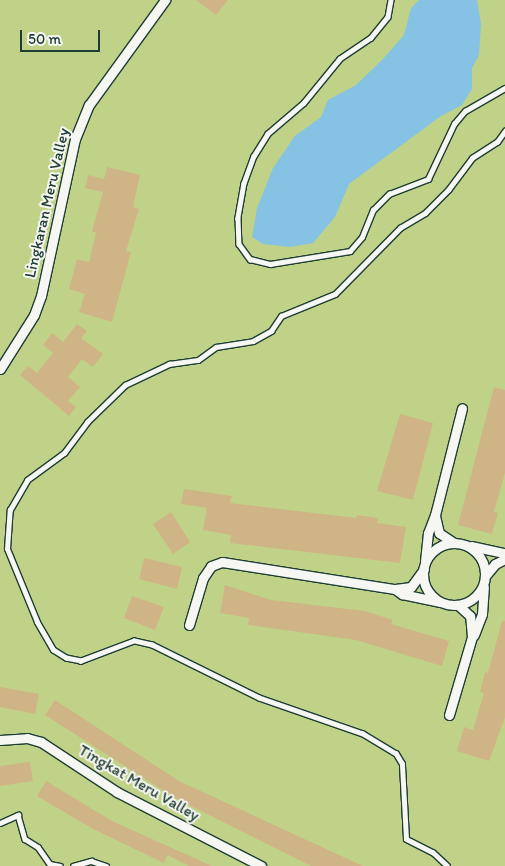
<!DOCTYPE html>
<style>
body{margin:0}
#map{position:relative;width:505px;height:866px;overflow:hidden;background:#f6f6f2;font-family:Itim,sans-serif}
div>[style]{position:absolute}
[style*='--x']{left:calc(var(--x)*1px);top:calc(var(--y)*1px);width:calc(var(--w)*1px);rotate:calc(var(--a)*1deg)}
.green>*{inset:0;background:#c0d287}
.water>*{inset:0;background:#85c2e4}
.building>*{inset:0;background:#cfb585}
.roads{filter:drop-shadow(1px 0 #1f3d34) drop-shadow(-1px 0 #1f3d34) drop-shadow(0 1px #1f3d34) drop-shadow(0 -1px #1f3d34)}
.lane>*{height:4.5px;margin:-2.25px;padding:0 2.25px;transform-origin:2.25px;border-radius:2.25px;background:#f6f6f2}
.street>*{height:9px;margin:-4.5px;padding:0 4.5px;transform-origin:4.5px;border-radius:4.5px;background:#f6f6f2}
.street>.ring{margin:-4.5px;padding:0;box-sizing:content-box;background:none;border:9px solid #f6f6f2;border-radius:50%}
span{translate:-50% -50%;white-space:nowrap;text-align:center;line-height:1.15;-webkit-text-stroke:4px #f6f6f2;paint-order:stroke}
.street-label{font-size:16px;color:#1f3d34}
.scale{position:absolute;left:20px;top:30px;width:80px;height:22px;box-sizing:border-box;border:2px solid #1f3d34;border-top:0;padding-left:6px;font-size:15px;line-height:18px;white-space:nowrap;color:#1f3d34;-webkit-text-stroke:4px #f6f6f2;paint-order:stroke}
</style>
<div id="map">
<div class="green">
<i style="clip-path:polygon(0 0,505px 0,505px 866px,0 866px)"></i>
</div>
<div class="water">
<i style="clip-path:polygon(419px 0,477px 0,481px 24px,479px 55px,472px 68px,472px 89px,462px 105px,441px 116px,349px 184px,335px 217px,313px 243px,290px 247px,263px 244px,252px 237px,257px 208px,273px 168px,295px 136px,321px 117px,328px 100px,356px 85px,383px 59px,404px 35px,411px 8px)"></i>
</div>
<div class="building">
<i style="clip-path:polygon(196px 0,228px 0,216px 15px)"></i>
<i style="clip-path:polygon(107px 167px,140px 175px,133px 207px,139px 209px,126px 251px,131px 252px,112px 322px,79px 312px,85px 294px,69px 289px,77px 259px,89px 262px,96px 233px,92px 231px,103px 192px,85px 188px,88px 175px,104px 179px)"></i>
<i style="clip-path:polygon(77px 324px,87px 331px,81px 338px,103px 354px,93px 367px,82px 359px,68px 377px,80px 387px,68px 401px,76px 407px,69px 416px,20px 375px,28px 366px,37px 373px,53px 353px,43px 345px,52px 333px,63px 342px)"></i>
<i style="clip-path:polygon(494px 387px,505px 390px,505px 473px,494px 512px,498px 513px,492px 534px,458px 525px)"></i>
<i style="clip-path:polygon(400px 414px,433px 423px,413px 500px,377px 491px)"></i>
<i style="clip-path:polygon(184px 489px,232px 496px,230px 503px,356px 518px,357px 515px,378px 518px,377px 523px,406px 527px,400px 563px,230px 543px,231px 535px,203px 530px,207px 508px,181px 504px)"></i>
<i style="clip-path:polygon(171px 512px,190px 542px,173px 554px,153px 524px)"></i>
<i style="clip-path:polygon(144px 558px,182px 567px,177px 589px,139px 579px)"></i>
<i style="clip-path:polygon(225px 585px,271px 600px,365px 611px,393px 620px,391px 624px,449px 641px,442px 666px,356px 640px,248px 625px,249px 618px,220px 613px)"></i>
<i style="clip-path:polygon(132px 596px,164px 607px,155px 630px,124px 618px)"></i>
<i style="clip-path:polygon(502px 621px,505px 621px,505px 717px,489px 761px,457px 751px,464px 727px,473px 730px,484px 693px,480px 692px,485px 672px,488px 673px)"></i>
<i style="clip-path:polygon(0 687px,39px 694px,35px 714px,0 707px)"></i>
<i style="clip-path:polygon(55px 700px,179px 781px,363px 866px,311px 866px,173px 797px,45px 715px)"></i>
<i style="clip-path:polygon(30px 762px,33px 781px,0 786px,0 766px)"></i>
<i style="clip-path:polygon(46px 781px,112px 821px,212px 866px,189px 866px,167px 855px,164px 863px,93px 829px,37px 796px)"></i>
</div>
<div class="roads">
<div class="lane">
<i style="--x:391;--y:0;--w:17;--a:100"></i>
<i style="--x:388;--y:17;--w:27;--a:129"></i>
<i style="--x:371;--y:38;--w:37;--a:146"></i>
<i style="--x:340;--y:59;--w:57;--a:129.3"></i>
<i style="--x:304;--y:103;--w:48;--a:139.3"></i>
<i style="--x:268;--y:134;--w:26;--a:122"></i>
<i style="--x:254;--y:156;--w:29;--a:110"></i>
<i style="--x:244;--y:183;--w:36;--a:100"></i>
<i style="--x:238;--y:218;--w:26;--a:88"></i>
<i style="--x:239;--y:244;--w:19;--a:54"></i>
<i style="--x:250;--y:259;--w:21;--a:14"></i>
<i style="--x:270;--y:264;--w:81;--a:-9.2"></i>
<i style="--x:350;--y:251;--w:18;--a:-49"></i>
<i style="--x:362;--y:237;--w:29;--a:-68"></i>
<i style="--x:373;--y:210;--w:23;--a:-45"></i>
<i style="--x:389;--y:194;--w:42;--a:-21"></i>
<i style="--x:428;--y:179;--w:61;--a:-64.7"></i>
<i style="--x:454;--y:124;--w:17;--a:-50"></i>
<i style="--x:465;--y:111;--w:46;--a:-29.9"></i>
<i style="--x:0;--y:823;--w:20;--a:-24"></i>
<i style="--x:18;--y:815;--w:25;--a:74"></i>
<i style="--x:25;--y:839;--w:15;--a:32"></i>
<i style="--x:38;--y:847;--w:21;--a:55"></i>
<i style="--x:50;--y:864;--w:10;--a:11"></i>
<i style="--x:73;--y:866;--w:19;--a:-16"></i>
<i style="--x:91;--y:861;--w:16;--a:18"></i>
<i style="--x:447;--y:866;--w:19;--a:-137"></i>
<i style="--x:433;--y:853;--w:30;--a:-153"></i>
<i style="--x:406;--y:839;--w:75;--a:-93.1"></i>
<i style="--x:402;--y:764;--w:12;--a:-121"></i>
<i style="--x:396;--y:754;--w:39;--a:-149"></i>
<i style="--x:363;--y:734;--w:110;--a:-160.9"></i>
<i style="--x:259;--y:698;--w:119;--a:-153.6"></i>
<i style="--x:152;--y:645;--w:18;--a:-167"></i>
<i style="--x:134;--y:641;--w:57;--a:159.3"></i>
<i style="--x:81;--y:661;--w:15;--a:-169"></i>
<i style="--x:66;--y:658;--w:15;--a:-148"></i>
<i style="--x:53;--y:650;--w:32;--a:-120"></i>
<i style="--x:37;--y:622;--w:79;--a:-112.3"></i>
<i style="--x:7;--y:549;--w:39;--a:-86"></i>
<i style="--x:10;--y:510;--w:34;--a:-60"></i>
<i style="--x:27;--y:480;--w:46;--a:-36.1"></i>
<i style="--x:64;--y:453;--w:39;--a:-53"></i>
<i style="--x:87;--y:422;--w:53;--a:-44.2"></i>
<i style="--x:125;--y:385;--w:49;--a:-25.5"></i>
<i style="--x:169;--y:364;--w:29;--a:-8"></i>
<i style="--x:198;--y:360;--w:22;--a:-36"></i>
<i style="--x:216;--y:347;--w:37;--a:-9"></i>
<i style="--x:253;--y:341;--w:21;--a:-29"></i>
<i style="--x:271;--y:331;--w:18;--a:-56"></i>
<i style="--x:281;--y:316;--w:58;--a:-22.2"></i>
<i style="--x:335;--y:294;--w:93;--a:-45.4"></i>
<i style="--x:400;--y:228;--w:29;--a:-31"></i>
<i style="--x:425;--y:213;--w:33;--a:-45"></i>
<i style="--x:448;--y:190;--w:40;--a:-53"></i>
<i style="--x:472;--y:158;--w:30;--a:-33"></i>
<i style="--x:497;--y:142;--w:14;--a:-54"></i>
</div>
<div class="street">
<i style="--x:0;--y:369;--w:64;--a:-57.8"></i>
<i style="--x:34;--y:315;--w:20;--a:-70"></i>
<i style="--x:41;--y:296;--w:161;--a:-77.8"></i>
<i style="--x:75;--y:139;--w:37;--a:-68"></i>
<i style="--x:89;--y:105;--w:130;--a:-54.1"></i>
<i style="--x:454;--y:543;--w:18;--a:-146"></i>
<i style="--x:439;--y:533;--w:18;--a:-103"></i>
<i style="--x:435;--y:515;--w:110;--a:-75.8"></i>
<i class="ring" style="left:423px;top:543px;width:53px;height:53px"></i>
<i style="--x:471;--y:546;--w:35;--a:12"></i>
<i style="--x:425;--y:561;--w:28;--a:-84"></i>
<i style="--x:428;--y:533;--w:19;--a:-69"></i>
<i style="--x:485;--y:576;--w:16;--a:-50"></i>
<i style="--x:495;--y:564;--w:11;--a:-27"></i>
<i style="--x:395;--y:589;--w:9;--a:36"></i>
<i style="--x:402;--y:594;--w:38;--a:12"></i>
<i style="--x:189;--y:625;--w:49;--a:-73.4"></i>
<i style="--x:203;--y:578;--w:14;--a:-56"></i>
<i style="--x:211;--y:566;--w:12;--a:-20"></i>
<i style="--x:222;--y:562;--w:175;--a:8.9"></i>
<i style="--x:395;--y:589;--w:16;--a:-7"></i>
<i style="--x:411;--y:587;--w:22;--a:-54"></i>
<i style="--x:474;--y:635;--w:22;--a:-69"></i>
<i style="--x:482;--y:614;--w:27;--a:-86"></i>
<i style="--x:449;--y:715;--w:81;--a:-73.6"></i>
<i style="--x:472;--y:637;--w:21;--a:-95"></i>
<i style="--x:470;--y:616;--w:16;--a:-137"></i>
<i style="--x:0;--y:740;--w:27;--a:-4"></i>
<i style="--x:27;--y:738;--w:15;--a:16"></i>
<i style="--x:41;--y:742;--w:91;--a:33.3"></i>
<i style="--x:117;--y:792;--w:162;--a:27.2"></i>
</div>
</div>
<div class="street-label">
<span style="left:47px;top:203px;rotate:-77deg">Lingkaran Meru Valley</span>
<span style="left:139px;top:783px;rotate:30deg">Tingkat Meru Valley</span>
</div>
<div class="scale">50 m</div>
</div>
